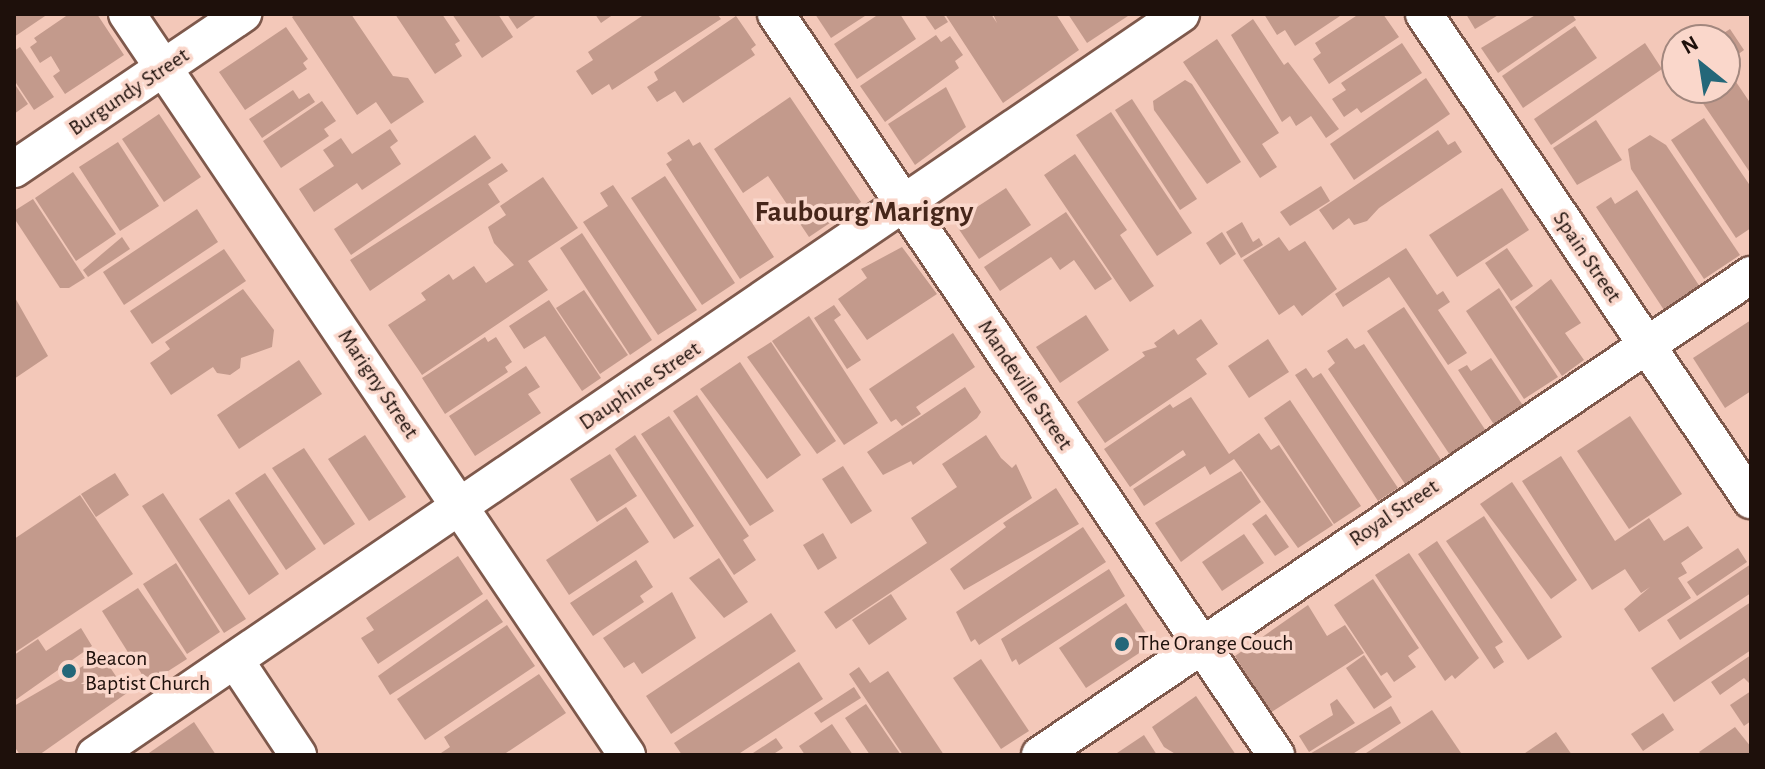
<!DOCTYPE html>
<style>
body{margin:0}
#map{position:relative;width:1765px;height:769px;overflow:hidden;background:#f3c8b9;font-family:"Alegreya Sans",sans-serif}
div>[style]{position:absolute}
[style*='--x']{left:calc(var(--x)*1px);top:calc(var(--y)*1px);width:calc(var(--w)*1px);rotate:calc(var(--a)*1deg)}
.building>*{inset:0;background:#c39a8c}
.roads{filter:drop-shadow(2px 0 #7e594c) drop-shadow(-2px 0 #7e594c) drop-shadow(0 2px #7e594c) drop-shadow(0 -2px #7e594c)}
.minor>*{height:36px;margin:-18px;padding:0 18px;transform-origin:18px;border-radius:18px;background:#fff}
.dots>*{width:22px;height:22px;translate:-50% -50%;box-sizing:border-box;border:4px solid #fad7cb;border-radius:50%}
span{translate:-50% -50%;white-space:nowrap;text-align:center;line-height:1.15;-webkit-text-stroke:7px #fad7cb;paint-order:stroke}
.street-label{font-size:22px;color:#1e100b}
.poi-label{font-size:22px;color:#1e100b}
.left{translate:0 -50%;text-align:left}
.district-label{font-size:30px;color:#46261a;font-weight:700}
.frame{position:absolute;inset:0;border:16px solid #1e100b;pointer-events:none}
.north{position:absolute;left:1661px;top:24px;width:80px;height:80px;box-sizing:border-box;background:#fad7cb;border:2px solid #a2877e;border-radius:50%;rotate:330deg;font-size:22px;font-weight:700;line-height:32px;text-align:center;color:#1e100b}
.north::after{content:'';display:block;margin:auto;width:28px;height:36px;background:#246779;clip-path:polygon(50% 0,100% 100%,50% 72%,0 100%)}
</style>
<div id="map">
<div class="building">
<i style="clip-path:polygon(14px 14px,48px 14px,14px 37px)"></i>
<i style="clip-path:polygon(69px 14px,97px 14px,124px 55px,65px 94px,53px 76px,60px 71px,51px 56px,40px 63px,30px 47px,37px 42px,34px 38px)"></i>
<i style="clip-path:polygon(296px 14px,351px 14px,393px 76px,408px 78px,424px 102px,391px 124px,376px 102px,357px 115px,292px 17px)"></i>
<i style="clip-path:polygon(395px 14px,442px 14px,460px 41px,455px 44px,462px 56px,435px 74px)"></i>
<i style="clip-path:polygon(452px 14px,498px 14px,513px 37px,482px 58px)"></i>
<i style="clip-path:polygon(507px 14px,538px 14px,517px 29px)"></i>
<i style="clip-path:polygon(595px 14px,614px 14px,601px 23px)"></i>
<i style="clip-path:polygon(645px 14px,717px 14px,721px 19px,612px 90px,609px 84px,592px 95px,576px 71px,593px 60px,588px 52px)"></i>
<i style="clip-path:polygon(815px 14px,868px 14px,831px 38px)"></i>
<i style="clip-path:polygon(879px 14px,900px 14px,916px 39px,857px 79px,834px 44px)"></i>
<i style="clip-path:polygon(924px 14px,943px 14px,948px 22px,935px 30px)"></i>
<i style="clip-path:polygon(945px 14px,991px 14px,997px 23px,993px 14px,1056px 14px,1079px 50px,1003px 103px)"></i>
<i style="clip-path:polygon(1068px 14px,1131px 14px,1087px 43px)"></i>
<i style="clip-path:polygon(1264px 14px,1343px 14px,1295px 46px,1285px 30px,1277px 35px)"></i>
<i style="clip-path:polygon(1359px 14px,1383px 14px,1399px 37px,1329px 84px,1313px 59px,1321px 53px,1315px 43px)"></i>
<i style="clip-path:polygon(1466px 14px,1500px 14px,1475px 29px)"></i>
<i style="clip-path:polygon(1537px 14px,1572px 14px,1576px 20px,1498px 73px,1481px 48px)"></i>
<i style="clip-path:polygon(736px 16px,756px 45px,751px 49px,755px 55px,683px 103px,675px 91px,657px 102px,647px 87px,658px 80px,654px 72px)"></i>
<i style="clip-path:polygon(1253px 19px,1284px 65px,1288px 62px,1339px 129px,1326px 138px,1311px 116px,1296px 126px,1290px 116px,1282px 122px,1231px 35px)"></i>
<i style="clip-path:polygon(1575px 26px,1597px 58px,1523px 108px,1502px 76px)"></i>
<i style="clip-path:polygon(286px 27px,308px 59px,303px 63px,307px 69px,245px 110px,219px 72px)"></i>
<i style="clip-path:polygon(1730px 29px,1744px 50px,1725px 64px,1725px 40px,1713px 40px)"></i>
<i style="clip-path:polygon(936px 35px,941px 42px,950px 36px,963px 55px,955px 61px,959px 68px,885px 122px,860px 86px)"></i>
<i style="clip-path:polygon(1217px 39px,1279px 133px,1262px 144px,1277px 167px,1260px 178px,1183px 62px)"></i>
<i style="clip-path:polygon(1402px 43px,1422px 73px,1361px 113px,1357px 108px,1344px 117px,1332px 99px,1346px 90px,1341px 83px)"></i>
<i style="clip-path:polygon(1645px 43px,1662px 69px,1551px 145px,1534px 119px)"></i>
<i style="clip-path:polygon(20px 47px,54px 97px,34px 110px,14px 80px,14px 51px)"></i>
<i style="clip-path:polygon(1426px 78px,1450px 114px,1354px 180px,1330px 144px)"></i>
<i style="clip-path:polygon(1734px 79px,1751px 104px,1751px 174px,1702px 102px)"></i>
<i style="clip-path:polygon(1185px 80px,1192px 84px,1241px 162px,1207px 184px,1154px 110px,1153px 101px)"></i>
<i style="clip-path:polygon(14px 83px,28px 104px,14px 114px)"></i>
<i style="clip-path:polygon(946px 87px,966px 127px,915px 165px,888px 124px)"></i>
<i style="clip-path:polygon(293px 90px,299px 99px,309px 93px,315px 102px,262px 138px,249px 119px)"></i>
<i style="clip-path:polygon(790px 97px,861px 202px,809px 237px,768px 176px,743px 193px,714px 149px)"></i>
<i style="clip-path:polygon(1132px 99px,1197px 199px,1180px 210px,1115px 110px)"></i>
<i style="clip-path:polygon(322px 101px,336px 121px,324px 129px,329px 136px,281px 168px,263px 141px)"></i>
<i style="clip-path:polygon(1111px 112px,1192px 233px,1157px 256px,1076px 135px)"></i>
<i style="clip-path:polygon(159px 114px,201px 177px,164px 202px,122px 139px)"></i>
<i style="clip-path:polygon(1704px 118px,1751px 187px,1751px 228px,1736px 238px,1671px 140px)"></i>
<i style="clip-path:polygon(1596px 120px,1622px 160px,1577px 185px,1553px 148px)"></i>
<i style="clip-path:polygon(390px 129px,398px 141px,390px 147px,401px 164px,362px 190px,357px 183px,314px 212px,299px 189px,334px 166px,323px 150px,341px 138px,352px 154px)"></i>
<i style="clip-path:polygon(1438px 130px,1448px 145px,1455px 141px,1462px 152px,1379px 208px,1367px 221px,1354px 225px,1349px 218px,1333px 230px,1319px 210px)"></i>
<i style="clip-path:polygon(475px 135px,491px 158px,351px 255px,334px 229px)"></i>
<i style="clip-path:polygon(1650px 135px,1666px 145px,1740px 255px,1704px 279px,1631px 169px,1628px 149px)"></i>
<i style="clip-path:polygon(689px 139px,693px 146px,700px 142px,774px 257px,740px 279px,666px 164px,672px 160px,667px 153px)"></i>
<i style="clip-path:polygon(118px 142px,159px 206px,120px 231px,79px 167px)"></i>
<i style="clip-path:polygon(1075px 154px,1127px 230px,1120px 235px,1154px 286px,1130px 302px,1044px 175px)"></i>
<i style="clip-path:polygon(502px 163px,508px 171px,488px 184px,500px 202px,370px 291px,350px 260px)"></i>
<i style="clip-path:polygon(73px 172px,116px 234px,76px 261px,35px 198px)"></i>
<i style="clip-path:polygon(665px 176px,735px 283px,702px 305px,631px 198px)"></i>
<i style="clip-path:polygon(543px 177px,578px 228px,528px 261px,548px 290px,422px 375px,388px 325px,426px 300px,421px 293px,449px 274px,453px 280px,474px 266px,486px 283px,514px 265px,494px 243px,488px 227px,506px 215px,500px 206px)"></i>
<i style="clip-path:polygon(613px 185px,697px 310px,658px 335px,583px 222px,608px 206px,600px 193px)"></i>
<i style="clip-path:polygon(1321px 186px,1330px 201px,1290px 226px,1280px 212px)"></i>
<i style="clip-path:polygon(1006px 188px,1031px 225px,979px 259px,954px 222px)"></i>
<i style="clip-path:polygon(1502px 188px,1529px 230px,1457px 277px,1429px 235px)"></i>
<i style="clip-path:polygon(1637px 190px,1700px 287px,1664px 310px,1596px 207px,1611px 197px,1615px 204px)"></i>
<i style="clip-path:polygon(33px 199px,85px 278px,69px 288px,60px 288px,14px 218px,14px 211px)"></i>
<i style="clip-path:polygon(197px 209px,218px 242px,124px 305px,103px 272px)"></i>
<i style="clip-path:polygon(1066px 212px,1112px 279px,1095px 290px,1074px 260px,1060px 270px,1051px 257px,1000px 291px,984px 267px)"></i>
<i style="clip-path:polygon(1242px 222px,1253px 242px,1259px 238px,1263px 245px,1241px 258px,1226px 232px)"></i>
<i style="clip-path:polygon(1222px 232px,1236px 254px,1220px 265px,1206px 243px)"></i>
<i style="clip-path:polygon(582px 233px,652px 340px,630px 355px,560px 248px)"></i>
<i style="clip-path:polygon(122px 237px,130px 249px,88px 277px,83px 270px)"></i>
<i style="clip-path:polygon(1279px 237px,1289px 251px,1305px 241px,1337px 289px,1302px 316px,1294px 305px,1279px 315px,1243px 260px)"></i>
<i style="clip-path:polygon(902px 247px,937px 294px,867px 340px,838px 299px,867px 278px,861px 269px)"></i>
<i style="clip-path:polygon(1406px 248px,1437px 295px,1443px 291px,1450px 302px,1438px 310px,1467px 353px,1448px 365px,1389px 277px,1343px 307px,1335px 294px)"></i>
<i style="clip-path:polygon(1507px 248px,1533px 286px,1511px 301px,1485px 263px)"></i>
<i style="clip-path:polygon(224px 249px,246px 281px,152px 344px,130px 311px)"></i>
<i style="clip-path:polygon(1551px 279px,1581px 323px,1565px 333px,1584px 360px,1562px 376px,1515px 307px)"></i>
<i style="clip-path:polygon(1499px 288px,1558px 377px,1524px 399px,1466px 311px)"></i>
<i style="clip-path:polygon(243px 289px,274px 330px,272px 347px,241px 358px,240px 368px,230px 375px,217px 373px,213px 367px,171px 395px,150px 363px,170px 349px,165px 342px)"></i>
<i style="clip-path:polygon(584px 290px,628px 355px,600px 374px,556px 308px)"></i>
<i style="clip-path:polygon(14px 296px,48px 356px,14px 379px)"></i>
<i style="clip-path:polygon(549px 300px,601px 378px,582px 391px,545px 336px,524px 349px,509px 326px)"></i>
<i style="clip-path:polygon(834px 305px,841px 315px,834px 320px,861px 360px,847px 369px,814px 318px)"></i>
<i style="clip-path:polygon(1404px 307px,1486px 431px,1450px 455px,1367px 331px)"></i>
<i style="clip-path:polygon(1086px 315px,1109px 350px,1060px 383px,1036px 347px)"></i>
<i style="clip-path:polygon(809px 316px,878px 423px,844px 445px,772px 341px)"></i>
<i style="clip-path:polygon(1201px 319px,1218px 344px,1196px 359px,1207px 374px,1105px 443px,1077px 402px,1145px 356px,1142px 352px,1157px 347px,1154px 343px,1174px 329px,1178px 335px)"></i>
<i style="clip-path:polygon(1751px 320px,1751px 391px,1725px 408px,1693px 358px)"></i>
<i style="clip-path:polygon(953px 333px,975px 367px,916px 407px,921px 414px,902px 426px,896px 419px,891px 422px,869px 389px)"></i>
<i style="clip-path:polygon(485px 337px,488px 342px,496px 337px,512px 362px,505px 367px,508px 372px,445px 414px,422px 378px)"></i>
<i style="clip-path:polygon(1347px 338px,1355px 349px,1364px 344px,1441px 460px,1405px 484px,1328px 369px,1335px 363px,1327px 351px)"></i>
<i style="clip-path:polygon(1268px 339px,1289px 372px,1249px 398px,1228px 366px)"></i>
<i style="clip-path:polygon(771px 342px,836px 441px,817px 454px,747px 357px)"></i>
<i style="clip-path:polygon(1491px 358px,1524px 407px,1495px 426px,1458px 370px,1467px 365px,1471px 371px)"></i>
<i style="clip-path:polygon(299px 360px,322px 394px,239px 449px,217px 415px)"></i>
<i style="clip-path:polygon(740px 362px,801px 455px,767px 479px,700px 389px)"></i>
<i style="clip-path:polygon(526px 366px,540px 387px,528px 394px,541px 413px,475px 456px,449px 416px)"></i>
<i style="clip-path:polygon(1306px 368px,1313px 378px,1321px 373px,1398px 488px,1378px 501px,1295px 375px)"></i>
<i style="clip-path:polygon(965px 387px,981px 412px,977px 418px,913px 465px,911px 461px,883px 475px,867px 452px)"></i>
<i style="clip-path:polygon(697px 395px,774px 511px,750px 526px,673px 411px)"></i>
<i style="clip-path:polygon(1191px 397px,1229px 454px,1259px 433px,1271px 450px,1279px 445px,1333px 525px,1298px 548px,1234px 459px,1210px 475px,1205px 466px,1144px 506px,1133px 489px,1186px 455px,1183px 450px,1130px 487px,1104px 449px,1170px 404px,1173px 408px)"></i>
<i style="clip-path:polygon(1290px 400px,1361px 506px,1334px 524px,1264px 418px)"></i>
<i style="clip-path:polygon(669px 416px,749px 536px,743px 540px,756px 560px,734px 575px,641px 434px)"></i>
<i style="clip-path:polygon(1630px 416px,1682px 494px,1629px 529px,1577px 451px)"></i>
<i style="clip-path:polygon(365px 435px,406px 497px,369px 521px,328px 459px)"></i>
<i style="clip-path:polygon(635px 435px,694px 526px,674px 539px,615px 449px)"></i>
<i style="clip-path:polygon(986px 435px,1001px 458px,1012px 468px,1016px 464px,1032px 498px,836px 629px,824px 612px,927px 543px,911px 518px,957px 487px,942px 464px)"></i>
<i style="clip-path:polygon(304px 448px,355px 524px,324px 545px,272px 468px)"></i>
<i style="clip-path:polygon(610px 454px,637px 496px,597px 522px,570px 479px)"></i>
<i style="clip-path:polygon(1561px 456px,1615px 541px,1649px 518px,1664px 541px,1688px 526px,1703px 548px,1681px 563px,1687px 573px,1678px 578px,1691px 598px,1639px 632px,1624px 609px,1650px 587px,1641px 593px,1625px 569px,1592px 590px,1522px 481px)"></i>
<i style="clip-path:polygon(843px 466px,872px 511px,851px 524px,822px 479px)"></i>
<i style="clip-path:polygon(1241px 471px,1261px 502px,1181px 562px,1155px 523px)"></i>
<i style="clip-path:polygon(115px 473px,129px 495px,96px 517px,81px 494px)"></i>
<i style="clip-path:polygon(265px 473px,316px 549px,286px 570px,235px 493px)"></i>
<i style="clip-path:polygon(1512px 482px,1577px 580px,1551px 599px,1480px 504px)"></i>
<i style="clip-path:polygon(1056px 488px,1079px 524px,964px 590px,950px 569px,1006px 527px,1003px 523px)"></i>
<i style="clip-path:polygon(163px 493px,246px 619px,224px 633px,142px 506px)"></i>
<i style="clip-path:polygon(80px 495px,133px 574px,14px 653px,14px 539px)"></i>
<i style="clip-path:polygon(229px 499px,279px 574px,249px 595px,199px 519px)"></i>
<i style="clip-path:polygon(626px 507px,649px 542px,569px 595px,546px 560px)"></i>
<i style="clip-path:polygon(1266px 514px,1289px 547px,1275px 556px,1252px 524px)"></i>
<i style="clip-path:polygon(1484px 516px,1562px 637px,1528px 660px,1446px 541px)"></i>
<i style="clip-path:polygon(1083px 527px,1106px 562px,979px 645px,975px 639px,971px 642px,956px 612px)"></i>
<i style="clip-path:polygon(823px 533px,837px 558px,818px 570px,803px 545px)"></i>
<i style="clip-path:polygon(1244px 534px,1264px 563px,1222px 591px,1202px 562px)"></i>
<i style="clip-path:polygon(1437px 541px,1503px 642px,1495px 647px,1504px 662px,1494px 669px,1418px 554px)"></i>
<i style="clip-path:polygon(1738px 548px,1747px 562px,1697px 596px,1687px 582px)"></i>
<i style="clip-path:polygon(1409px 553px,1479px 658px,1455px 679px,1452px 675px,1445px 681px,1375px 575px)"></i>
<i style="clip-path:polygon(458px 556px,483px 594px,378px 664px,361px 638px,374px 630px,366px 618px)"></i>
<i style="clip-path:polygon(719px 558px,748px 602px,724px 618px,689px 578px)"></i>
<i style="clip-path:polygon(636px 560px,653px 587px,640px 596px,644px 602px,593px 636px,570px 603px)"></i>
<i style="clip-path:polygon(176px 563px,220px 632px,187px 654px,143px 584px)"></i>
<i style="clip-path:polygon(1751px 564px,1751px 593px,1680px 640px,1667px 620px)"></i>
<i style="clip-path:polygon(1109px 569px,1125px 596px,1019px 665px,1016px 659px,1012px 662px,1001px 639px)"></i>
<i style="clip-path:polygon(1373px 579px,1419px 648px,1408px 656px,1416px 667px,1394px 682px,1387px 672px,1381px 676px,1334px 605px)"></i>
<i style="clip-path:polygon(138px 588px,187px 659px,148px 684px,102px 611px)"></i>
<i style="clip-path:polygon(672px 592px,696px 638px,642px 674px,634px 662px,624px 668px,603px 638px)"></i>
<i style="clip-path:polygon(891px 594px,907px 619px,869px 645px,852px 620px)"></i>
<i style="clip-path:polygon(487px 599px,503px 622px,390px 695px,378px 676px)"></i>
<i style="clip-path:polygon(1751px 602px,1751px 650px,1674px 702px,1651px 668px)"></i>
<i style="clip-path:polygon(1126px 603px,1153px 644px,1086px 688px,1059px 648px)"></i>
<i style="clip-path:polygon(1308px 605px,1327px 636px,1345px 625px,1364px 653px,1270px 713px,1235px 656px)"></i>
<i style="clip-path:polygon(771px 613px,796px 651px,671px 734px,646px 696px)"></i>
<i style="clip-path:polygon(507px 625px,535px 666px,425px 740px,397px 699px)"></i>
<i style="clip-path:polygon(81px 628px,92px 646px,14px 701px,14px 655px,38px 639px,46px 651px)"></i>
<i style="clip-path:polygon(102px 655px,127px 693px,39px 755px,20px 755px,14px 746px,14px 706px)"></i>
<i style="clip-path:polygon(1364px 655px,1392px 697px,1374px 709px,1346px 668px)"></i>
<i style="clip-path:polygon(1751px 655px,1751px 685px,1744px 678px,1720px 695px,1711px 682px)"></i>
<i style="clip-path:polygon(981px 659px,1029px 731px,1001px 749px,953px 678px)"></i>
<i style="clip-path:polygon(799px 662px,823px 699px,737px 755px,682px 755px,674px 743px)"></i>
<i style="clip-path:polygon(859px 667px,870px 683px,888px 671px,944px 755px,903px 755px,849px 674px)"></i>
<i style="clip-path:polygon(539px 674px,566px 713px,503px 755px,438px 755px,450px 747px,444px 737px)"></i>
<i style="clip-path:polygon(854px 687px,861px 698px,821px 723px,814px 713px)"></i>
<i style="clip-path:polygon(1751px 691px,1751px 721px,1744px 726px,1730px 705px)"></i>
<i style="clip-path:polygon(1196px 696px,1236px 755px,1177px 755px,1164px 747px,1152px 727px)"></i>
<i style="clip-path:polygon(1337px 699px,1355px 723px,1309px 752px,1299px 736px,1333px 715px,1330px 704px)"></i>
<i style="clip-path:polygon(866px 704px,901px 755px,870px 755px,845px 718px)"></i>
<i style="clip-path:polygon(1391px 706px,1401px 723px,1351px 755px,1308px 755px)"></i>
<i style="clip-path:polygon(1432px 710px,1461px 753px,1363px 755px)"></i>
<i style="clip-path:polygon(1663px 713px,1674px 730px,1643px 751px,1631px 734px)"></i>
<i style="clip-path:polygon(194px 722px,216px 755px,146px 755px)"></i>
<i style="clip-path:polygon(832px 724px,853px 755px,805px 755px,799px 746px)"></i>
<i style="clip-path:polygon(1735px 727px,1751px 747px,1751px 755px,1702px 755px,1699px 752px)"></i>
<i style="clip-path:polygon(1556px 732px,1572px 755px,1522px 755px)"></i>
<i style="clip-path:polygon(1144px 735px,1157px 755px,1114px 755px)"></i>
<i style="clip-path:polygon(776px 738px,783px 748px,772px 755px,750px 755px)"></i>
</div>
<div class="roads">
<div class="minor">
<i style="--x:127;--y:14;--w:894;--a:55.99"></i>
<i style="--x:776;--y:14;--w:894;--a:55.99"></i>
<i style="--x:1424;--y:14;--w:586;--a:56.07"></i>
<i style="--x:14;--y:169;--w:277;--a:-34.1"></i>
<i style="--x:235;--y:660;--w:114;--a:56.4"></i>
<i style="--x:95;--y:755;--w:1315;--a:-34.31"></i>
<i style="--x:1040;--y:755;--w:858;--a:-34.02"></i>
</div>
</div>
<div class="dots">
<i style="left:1122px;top:644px;background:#246779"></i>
<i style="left:69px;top:671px;background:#246779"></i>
</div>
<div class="street-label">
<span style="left:129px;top:92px;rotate:-34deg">Burgundy Street</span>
<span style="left:1587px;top:257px;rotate:56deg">Spain Street</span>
<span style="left:378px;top:384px;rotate:56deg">Marigny Street</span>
<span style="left:1025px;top:385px;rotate:56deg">Mandeville Street</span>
<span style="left:640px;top:386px;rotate:-34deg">Dauphine Street</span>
<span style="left:1394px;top:513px;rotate:-34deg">Royal Street</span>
</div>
<div class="poi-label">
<span class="left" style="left:1138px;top:644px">The Orange Couch</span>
<span class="left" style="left:85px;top:671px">Beacon<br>Baptist Church</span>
</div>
<div class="district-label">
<span style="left:864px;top:212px">Faubourg Marigny</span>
</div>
<div class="frame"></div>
<div class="north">N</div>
</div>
